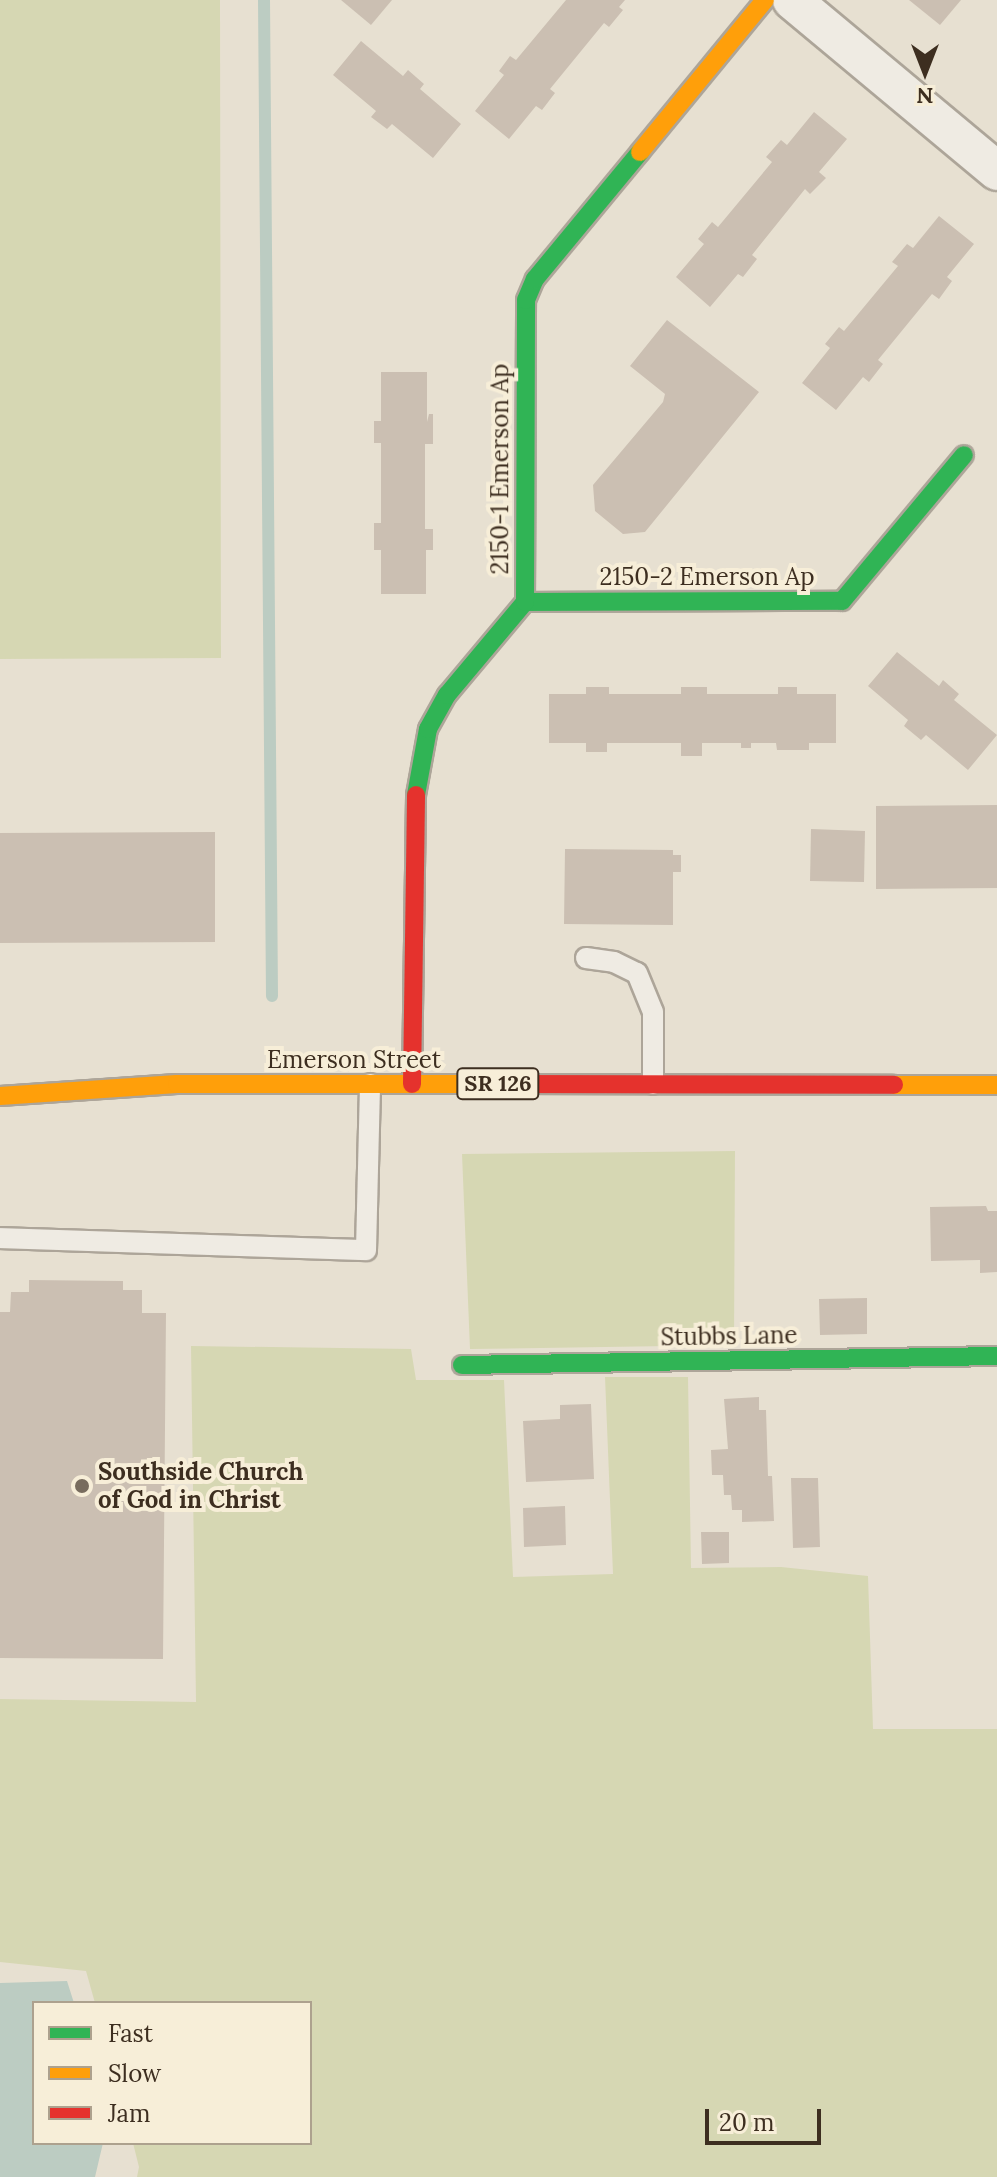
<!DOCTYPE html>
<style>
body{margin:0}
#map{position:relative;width:997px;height:2177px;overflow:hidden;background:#e7e0d1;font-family:Lora,serif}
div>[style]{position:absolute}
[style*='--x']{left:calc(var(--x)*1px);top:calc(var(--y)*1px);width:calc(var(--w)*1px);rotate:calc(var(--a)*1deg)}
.green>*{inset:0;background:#d6d7b3}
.water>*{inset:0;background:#bcccc2}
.stream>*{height:12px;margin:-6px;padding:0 6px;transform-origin:6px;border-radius:6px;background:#bcccc2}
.building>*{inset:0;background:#cbbfb2}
.roads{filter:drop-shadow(2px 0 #ada599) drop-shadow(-2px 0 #ada599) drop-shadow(0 2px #ada599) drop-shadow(0 -2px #ada599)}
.lane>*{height:20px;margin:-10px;padding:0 10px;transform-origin:10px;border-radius:10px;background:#efebe3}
.street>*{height:38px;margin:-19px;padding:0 19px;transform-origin:19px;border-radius:19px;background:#efebe3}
.fast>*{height:18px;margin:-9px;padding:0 9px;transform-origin:9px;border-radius:9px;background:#30b455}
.slow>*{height:18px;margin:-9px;padding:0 9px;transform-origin:9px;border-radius:9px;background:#ff9f0a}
.jam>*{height:18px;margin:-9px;padding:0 9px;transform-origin:9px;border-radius:9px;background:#e5322d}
.dots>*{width:22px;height:22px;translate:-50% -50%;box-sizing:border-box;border:4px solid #f7eed8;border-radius:50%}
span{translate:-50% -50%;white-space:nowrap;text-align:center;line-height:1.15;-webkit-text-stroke:8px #f7eed8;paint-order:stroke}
.shield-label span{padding:2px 6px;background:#f7eed8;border:2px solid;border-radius:6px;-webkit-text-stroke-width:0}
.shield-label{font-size:22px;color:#3d2e20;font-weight:700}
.street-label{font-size:24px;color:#3d2e20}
.poi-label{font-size:24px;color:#3d2e20;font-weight:700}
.left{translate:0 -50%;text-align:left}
.legend{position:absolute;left:32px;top:2001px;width:280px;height:144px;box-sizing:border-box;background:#f7eed8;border:2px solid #ada18e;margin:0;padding:10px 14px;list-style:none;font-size:24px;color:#3d2e20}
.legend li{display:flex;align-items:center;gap:16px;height:40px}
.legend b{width:40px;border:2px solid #ada18e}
.north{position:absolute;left:885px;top:32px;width:80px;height:80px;-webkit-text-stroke:6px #f7eed8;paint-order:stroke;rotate:180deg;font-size:22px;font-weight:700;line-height:32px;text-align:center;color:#3d2e20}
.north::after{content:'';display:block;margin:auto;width:28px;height:36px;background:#3d2e20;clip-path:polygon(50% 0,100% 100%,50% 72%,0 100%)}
.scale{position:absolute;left:705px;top:2109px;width:116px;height:36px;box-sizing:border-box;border:4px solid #3d2e20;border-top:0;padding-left:10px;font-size:24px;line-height:28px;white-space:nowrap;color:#3d2e20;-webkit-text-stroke:6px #f7eed8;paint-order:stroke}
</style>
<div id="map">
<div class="green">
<i style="clip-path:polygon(0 0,220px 0,221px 658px,0 659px)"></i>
<i style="clip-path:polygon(735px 1151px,734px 1345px,470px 1349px,462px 1154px)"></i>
<i style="clip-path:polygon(191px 1346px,411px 1349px,416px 1380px,504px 1380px,513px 1577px,613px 1574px,605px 1377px,688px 1377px,691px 1568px,781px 1567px,868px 1576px,873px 1729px,997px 1729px,997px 2177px,137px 2177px,139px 2167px,133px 2143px,310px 2143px,310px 2003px,95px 2003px,86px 1971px,0 1962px,0 1699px,196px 1702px)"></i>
</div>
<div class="water">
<i style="clip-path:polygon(67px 1981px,74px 2003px,34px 2003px,34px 2143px,103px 2143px,95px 2177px,0 2177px,0 1983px)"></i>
</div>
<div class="stream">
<i style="--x:264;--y:0;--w:996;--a:89.54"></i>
</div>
<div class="building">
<i style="clip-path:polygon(341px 0,392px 0,371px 25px)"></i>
<i style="clip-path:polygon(566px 0,625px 0,619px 7px,623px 10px,609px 27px,604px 23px,550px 89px,555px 93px,542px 110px,536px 106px,509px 139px,475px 111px,504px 75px,499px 71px,510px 56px,516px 60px)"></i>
<i style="clip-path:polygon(909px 0,961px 0,940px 25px)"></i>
<i style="clip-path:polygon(361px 41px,403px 76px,408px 70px,424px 84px,420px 89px,461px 124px,433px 158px,392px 124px,387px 129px,371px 117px,376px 111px,333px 75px)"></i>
<i style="clip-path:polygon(814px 112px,847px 139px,819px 172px,826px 178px,810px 194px,805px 189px,752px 255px,757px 259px,743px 277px,738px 274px,710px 307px,676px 277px,704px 244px,698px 239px,712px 222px,718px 227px,772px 162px,766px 157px,781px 140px,787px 145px)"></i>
<i style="clip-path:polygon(939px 216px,974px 244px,947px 277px,952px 281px,939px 299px,932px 294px,878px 360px,883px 364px,869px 382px,863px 377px,836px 410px,802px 383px,830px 348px,825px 344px,839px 327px,844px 331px,898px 266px,892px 262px,907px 244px,913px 248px)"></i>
<i style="clip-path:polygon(667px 320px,759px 392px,645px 532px,623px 534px,595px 511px,593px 485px,663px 402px,665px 394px,630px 366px)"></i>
<i style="clip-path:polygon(381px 372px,427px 372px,427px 422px,429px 414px,433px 414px,433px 444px,425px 444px,425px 529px,433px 529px,433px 550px,426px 550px,426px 594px,381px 594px,381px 550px,374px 550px,374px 523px,381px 523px,381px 443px,374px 443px,374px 421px,381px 421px)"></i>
<i style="clip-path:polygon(897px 652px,939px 686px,943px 680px,959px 694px,954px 700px,997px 735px,968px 770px,926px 735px,921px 740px,904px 726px,908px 720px,868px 686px)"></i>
<i style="clip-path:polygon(586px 687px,609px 687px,609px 694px,681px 694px,681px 687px,707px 687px,707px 694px,778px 694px,778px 687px,797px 687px,797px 694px,836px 694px,836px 743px,809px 743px,809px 750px,777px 750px,776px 743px,751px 743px,751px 748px,741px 748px,741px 743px,702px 743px,702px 756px,681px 756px,681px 743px,607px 743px,607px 752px,586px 752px,586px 743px,549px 743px,549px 694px,586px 694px)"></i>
<i style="clip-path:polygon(997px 805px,997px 888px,876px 889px,876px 806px)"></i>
<i style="clip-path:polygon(811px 829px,865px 831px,864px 882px,810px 881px)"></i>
<i style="clip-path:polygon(215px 832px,215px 942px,0 943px,0 833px)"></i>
<i style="clip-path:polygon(565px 849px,673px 850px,673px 855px,681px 855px,681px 872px,673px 872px,673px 925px,564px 924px)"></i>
<i style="clip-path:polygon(986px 1206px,988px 1211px,997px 1211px,997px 1272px,980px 1273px,980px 1260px,931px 1261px,930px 1207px)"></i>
<i style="clip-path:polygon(29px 1280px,123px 1281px,123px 1290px,142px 1290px,142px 1313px,166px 1313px,163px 1659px,0 1658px,0 1312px,10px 1312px,11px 1292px,29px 1292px)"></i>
<i style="clip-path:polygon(867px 1298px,867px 1334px,820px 1335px,819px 1299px)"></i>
<i style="clip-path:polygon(759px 1397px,759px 1410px,766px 1410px,768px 1476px,772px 1476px,774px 1521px,742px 1522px,742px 1510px,732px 1510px,731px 1495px,724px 1495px,723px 1475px,712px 1475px,711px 1450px,728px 1449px,724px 1399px)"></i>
<i style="clip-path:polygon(591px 1404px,594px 1479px,526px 1482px,523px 1421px,560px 1419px,560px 1405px)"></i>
<i style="clip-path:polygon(791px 1478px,818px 1478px,820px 1547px,793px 1548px)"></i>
<i style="clip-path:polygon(565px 1506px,566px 1545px,524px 1547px,523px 1508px)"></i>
<i style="clip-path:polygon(701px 1532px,729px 1532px,729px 1563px,702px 1564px)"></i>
</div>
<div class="roads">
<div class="lane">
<i style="--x:586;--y:958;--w:28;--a:8"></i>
<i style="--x:614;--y:962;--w:25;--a:26"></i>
<i style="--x:637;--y:973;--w:42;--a:67.7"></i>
<i style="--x:653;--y:1012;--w:72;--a:90"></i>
<i style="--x:0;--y:1238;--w:366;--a:1.9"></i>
<i style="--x:366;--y:1250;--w:166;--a:-88.6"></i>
</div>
<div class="street">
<i style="--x:792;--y:0;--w:267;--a:39.8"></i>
</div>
<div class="fast">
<i style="--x:525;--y:602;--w:317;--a:-0.2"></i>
<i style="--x:842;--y:601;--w:190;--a:-50.1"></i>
<i style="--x:416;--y:795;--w:67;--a:-79.7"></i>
<i style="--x:428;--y:729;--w:39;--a:-61"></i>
<i style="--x:447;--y:695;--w:121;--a:-50"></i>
<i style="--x:525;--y:602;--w:302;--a:-89.8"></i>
<i style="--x:526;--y:300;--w:23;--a:-67"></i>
<i style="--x:535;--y:279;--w:165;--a:-50.4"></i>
<i style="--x:462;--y:1365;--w:535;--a:-0.96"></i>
</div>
<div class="slow">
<i style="--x:640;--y:152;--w:197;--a:-50.6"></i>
<i style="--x:894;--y:1085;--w:103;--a:0"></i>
<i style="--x:0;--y:1096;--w:177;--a:-3.9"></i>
<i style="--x:177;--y:1084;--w:317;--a:0"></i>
</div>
<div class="jam">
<i style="--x:412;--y:1084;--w:289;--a:-89.2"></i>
<i style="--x:494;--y:1084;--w:400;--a:0.1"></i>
</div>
</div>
<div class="dots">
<i style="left:82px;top:1486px;background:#786c5e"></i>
</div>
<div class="shield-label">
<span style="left:498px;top:1084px">SR 126</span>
</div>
<div class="street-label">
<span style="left:500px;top:469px;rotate:-90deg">2150-1 Emerson Ap</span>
<span style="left:707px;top:577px">2150-2 Emerson Ap</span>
<span style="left:354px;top:1060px">Emerson Street</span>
<span style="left:729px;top:1336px;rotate:-1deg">Stubbs Lane</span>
</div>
<div class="poi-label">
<span class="left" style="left:98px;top:1486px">Southside Church<br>of God in Christ</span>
</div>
<ul class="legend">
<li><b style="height:10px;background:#30b455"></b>Fast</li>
<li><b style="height:10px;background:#ff9f0a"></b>Slow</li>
<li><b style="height:10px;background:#e5322d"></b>Jam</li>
</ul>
<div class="north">N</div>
<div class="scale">20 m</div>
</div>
